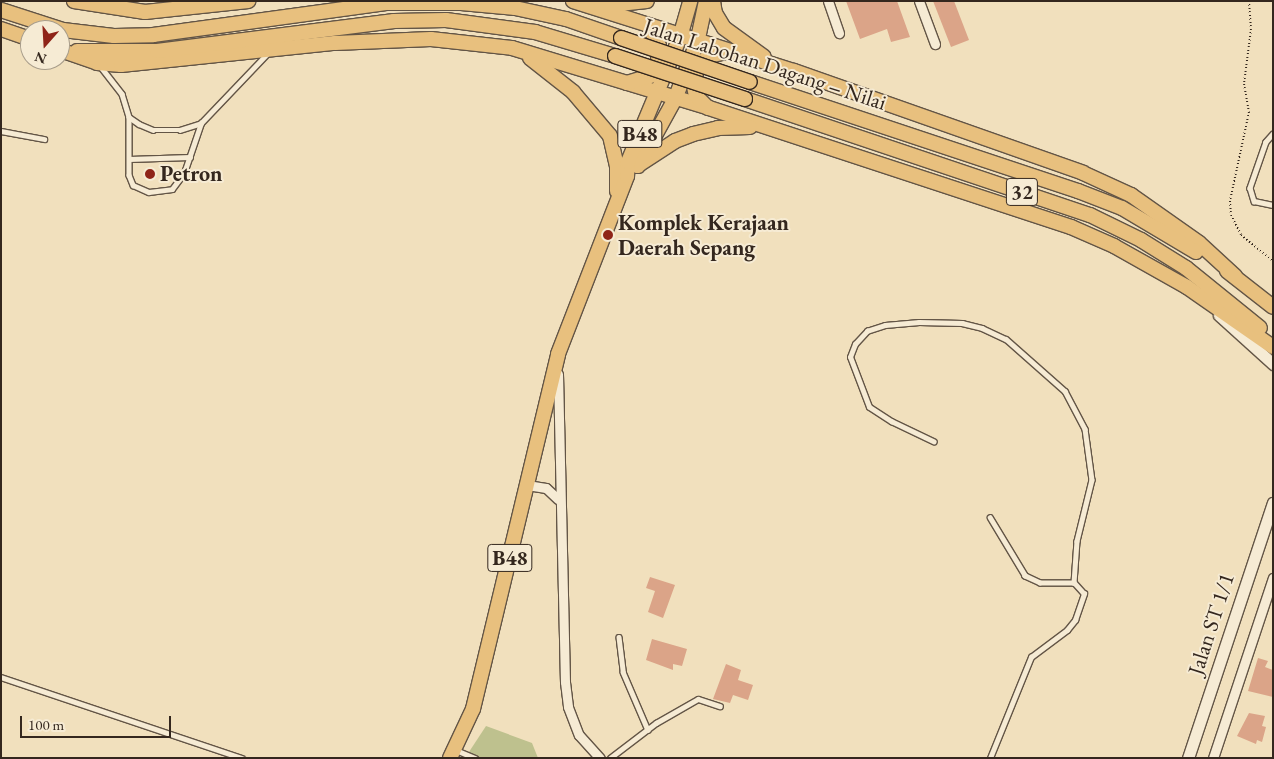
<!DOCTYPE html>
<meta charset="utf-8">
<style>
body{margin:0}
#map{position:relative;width:1274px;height:759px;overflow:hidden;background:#f1e0bd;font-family:"EB Garamond",serif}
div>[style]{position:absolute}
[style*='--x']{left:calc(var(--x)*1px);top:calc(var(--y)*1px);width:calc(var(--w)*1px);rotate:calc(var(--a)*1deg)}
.green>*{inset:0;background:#bec18e}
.building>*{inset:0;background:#dba488}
.path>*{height:2px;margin-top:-1px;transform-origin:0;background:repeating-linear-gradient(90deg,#34271e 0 1px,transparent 0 3.5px)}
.roads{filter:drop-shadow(1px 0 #635546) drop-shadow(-1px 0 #635546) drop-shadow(0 1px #635546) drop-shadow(0 -1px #635546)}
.service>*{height:4.5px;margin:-2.25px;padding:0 2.25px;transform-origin:2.25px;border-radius:2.25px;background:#f6ebd4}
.minor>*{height:9px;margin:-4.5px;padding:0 4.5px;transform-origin:4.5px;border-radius:4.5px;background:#f6ebd4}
.tertiary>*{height:11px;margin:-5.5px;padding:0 5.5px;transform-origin:5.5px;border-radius:5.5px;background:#f6ebd4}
.primary>*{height:14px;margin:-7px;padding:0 7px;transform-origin:7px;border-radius:7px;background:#e8c07e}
.bridges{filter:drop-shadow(1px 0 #34271e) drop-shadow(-1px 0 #34271e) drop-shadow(0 1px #34271e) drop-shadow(0 -1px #34271e)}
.primary-bridge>*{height:14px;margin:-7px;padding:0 7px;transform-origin:7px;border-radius:7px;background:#e8c07e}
.dots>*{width:14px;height:14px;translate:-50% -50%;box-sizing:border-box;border:2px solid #f6ebd4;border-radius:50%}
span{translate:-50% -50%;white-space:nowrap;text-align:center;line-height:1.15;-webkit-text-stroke:4px #f6ebd4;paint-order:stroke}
.shield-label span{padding:1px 4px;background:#f6ebd4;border:1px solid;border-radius:4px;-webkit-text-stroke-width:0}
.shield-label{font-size:21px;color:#34271e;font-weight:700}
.street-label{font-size:22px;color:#34271e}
.poi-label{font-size:22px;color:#34271e;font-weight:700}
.left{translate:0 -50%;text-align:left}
.frame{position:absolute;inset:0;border:2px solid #34271e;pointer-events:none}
.north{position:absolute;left:20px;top:20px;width:50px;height:50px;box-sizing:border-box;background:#f6ebd4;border:1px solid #a89d8b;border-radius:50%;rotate:199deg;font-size:14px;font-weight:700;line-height:20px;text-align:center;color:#34271e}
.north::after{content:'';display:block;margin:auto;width:18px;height:22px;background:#8f2418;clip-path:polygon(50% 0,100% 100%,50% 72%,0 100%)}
.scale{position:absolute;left:20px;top:716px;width:151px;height:22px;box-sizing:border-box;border:2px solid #34271e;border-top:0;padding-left:6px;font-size:15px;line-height:18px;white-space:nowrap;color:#34271e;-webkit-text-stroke:4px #f6ebd4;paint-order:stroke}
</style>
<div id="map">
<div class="green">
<i style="clip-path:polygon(486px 726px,532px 743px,538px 758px,465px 758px)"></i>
</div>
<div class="building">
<i style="clip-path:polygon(846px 1px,897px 1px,910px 37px,891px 42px,887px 29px,860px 39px)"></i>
<i style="clip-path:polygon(933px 1px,954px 1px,969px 40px,951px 47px)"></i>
<i style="clip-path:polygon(650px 577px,675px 585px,663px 618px,648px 612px,655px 591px,646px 588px)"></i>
<i style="clip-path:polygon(652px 639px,687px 649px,682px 666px,673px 664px,673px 670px,646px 660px)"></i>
<i style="clip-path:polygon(1258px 658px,1268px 661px,1265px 667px,1273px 670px,1273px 697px,1248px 691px)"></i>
<i style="clip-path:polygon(726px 664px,741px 670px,738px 680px,753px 685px,748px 700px,733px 695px,730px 703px,713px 699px)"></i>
<i style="clip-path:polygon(1249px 713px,1265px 716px,1262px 726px,1266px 727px,1262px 742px,1257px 740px,1256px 744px,1237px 736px)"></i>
</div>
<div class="path">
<i style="--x:1249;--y:1;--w:28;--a:86"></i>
<i style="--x:1251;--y:29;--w:55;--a:97.3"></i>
<i style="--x:1244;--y:84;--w:28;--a:80"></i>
<i style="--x:1249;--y:112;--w:91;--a:102.1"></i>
<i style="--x:1230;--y:201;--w:14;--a:86"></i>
<i style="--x:1231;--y:215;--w:22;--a:63"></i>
<i style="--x:1241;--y:235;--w:41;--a:39.1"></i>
</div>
<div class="roads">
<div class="service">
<i style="--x:101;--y:67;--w:34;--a:52"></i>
<i style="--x:122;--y:94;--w:24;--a:73"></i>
<i style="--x:129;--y:117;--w:12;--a:35"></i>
<i style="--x:139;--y:124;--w:15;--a:23"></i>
<i style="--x:153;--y:130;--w:27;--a:0"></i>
<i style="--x:180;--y:130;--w:22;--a:-18"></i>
<i style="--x:129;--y:117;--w:58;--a:90"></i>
<i style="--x:129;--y:175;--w:11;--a:68"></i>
<i style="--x:133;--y:185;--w:17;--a:24"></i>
<i style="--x:149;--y:192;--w:23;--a:-7"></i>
<i style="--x:172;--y:189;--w:20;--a:-53"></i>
<i style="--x:184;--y:173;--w:53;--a:-71.2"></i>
<i style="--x:201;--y:123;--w:95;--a:-46.3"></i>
<i style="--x:1;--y:131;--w:44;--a:10.5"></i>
<i style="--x:1273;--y:134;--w:11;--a:131"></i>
<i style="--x:1266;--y:142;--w:49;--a:109.2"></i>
<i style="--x:1250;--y:188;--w:14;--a:73"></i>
<i style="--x:1254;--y:201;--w:19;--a:12"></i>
<i style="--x:129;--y:159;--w:61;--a:-1.9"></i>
<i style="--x:934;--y:442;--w:47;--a:-154.5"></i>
<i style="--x:892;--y:422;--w:27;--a:-147"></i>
<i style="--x:869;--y:407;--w:53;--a:-110.8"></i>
<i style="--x:850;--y:357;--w:14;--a:-69"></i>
<i style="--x:855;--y:344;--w:18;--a:-47"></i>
<i style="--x:867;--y:331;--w:19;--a:-18"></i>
<i style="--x:885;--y:325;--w:34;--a:-5"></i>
<i style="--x:919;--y:322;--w:43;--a:1.3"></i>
<i style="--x:962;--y:323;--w:21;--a:14"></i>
<i style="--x:982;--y:328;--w:26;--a:25"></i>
<i style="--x:1006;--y:339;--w:79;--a:41.4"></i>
<i style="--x:1065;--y:391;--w:43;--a:62.2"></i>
<i style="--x:1085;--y:429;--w:51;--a:82.2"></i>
<i style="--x:1092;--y:480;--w:63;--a:103.8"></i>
<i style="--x:1077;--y:541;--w:42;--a:94.1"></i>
<i style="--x:619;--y:637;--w:35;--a:83"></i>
<i style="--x:623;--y:672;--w:63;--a:66.7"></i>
<i style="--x:1;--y:677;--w:254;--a:18.6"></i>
<i style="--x:456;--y:750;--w:21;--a:23"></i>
<i style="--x:610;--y:758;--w:58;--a:-37.3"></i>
<i style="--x:656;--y:723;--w:48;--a:-29.7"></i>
<i style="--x:698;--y:699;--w:23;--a:18"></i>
<i style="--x:990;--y:758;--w:109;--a:-67.9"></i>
<i style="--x:1031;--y:657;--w:45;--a:-36.9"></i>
<i style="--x:1067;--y:630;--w:13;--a:-51"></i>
<i style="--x:1075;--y:620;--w:28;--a:-71"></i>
<i style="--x:1084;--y:594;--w:15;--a:-132"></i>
<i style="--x:1074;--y:583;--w:34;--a:180"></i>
<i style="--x:1040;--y:583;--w:17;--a:-155"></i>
<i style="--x:1025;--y:576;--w:68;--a:-121.1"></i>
</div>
<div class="minor">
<i style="--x:828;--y:1;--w:34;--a:71"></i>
<i style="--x:919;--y:1;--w:46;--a:69.6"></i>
<i style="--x:558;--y:374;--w:308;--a:88.7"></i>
<i style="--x:565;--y:682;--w:25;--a:83"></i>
<i style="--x:568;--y:707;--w:30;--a:69"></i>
<i style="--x:579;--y:735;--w:31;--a:48"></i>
<i style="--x:527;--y:485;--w:19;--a:9"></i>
<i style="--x:546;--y:488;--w:16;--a:43"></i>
<i style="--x:1213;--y:758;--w:190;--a:-71.6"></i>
</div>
<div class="tertiary">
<i style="--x:1219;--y:315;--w:73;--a:42.2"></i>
<i style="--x:1188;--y:758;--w:269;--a:-71.6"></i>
</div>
<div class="primary">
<i style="--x:74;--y:1;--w:72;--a:8.8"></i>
<i style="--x:145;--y:12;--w:104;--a:-6.1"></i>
<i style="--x:573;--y:1;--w:232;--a:17.6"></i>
<i style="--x:794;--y:71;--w:306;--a:19.4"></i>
<i style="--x:1083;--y:173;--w:53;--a:24.6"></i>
<i style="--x:1131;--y:195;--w:83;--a:35.2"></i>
<i style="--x:1199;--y:243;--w:49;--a:42.5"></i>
<i style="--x:713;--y:1;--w:12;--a:81"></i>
<i style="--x:715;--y:13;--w:17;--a:59"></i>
<i style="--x:724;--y:28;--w:49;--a:35.9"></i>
<i style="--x:601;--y:6;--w:46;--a:-6.2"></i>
<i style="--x:1;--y:10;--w:65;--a:17.9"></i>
<i style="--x:63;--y:30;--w:51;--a:6.7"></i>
<i style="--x:114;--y:36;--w:39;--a:-1"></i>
<i style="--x:153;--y:35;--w:237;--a:-7.8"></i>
<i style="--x:388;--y:3;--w:73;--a:0"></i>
<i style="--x:461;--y:3;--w:54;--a:5.3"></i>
<i style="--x:515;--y:8;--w:52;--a:12.2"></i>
<i style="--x:566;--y:19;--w:58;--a:19.1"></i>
<i style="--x:1;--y:29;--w:31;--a:19"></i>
<i style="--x:60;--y:50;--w:39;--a:19"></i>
<i style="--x:97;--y:63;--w:24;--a:5"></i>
<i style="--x:121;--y:65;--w:215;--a:-5.9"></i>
<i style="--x:335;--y:43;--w:96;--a:-2.4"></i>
<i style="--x:431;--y:39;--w:81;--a:6.3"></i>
<i style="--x:512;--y:48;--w:206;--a:16.9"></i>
<i style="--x:709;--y:108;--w:381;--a:18.2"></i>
<i style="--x:1071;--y:227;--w:47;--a:23.8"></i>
<i style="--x:1114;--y:246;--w:84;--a:29.3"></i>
<i style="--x:1187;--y:287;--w:105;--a:34.9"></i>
<i style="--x:77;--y:51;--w:80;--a:0"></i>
<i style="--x:157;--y:51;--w:239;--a:-7.2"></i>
<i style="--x:394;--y:21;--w:52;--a:-1.1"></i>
<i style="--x:446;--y:20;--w:90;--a:7.7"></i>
<i style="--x:535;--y:32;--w:84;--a:16.7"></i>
<i style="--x:530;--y:58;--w:55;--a:38.3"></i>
<i style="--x:573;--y:92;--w:57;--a:49.9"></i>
<i style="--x:610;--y:136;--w:31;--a:77"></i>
<i style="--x:617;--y:166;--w:25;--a:90"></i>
<i style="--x:750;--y:82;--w:346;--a:18.4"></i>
<i style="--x:1078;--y:191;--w:47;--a:21.1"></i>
<i style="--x:1122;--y:208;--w:86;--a:30.7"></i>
<i style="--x:627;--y:83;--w:24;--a:-17"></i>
<i style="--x:650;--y:76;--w:16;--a:-60"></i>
<i style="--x:658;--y:62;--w:16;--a:-86"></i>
<i style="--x:659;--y:46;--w:22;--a:-117"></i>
<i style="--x:745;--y:99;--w:364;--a:18.6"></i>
<i style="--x:1090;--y:215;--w:57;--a:26.1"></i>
<i style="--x:1141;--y:240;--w:53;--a:31.9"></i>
<i style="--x:1186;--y:268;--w:95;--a:39"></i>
<i style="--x:708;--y:108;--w:17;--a:-135"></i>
<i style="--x:696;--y:96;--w:14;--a:-102"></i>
<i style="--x:693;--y:82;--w:18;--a:-71"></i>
<i style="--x:699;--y:65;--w:13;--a:-42"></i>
<i style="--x:709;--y:56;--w:17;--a:-13"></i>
<i style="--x:637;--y:166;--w:45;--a:-33.3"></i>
<i style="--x:675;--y:141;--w:19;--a:-21"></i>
<i style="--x:693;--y:134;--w:26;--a:-13"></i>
<i style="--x:718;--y:128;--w:32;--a:-2"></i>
<i style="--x:638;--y:166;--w:77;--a:-61.1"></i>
<i style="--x:675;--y:99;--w:60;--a:-68.6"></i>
<i style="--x:697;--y:43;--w:43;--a:-77.9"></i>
<i style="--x:1227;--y:271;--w:58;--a:38"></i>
<i style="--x:450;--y:758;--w:54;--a:-64.9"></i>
<i style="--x:473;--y:709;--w:365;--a:-76.5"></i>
<i style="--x:558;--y:354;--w:191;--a:-68.8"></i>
<i style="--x:627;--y:176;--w:14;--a:-86"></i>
<i style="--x:628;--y:162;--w:135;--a:-67.4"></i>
<i style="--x:680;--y:37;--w:37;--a:-74"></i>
</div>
</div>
<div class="bridges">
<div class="primary-bridge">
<i style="--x:621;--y:38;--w:136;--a:18.8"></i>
<i style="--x:615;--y:56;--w:137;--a:18.3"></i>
</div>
</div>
<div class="dots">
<i style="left:150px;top:174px;background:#8f2418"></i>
<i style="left:608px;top:235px;background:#8f2418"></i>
</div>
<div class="shield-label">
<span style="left:640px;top:134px">B48</span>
<span style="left:1022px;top:192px">32</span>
<span style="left:510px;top:558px">B48</span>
</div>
<div class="street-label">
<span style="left:765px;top:64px;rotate:18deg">Jalan Labohan Dagang ‒ Nilai</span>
<span style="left:1211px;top:624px;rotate:-72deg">Jalan ST 1/1</span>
</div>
<div class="poi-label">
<span class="left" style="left:160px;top:174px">Petron</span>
<span class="left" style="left:618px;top:235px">Komplek Kerajaan<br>Daerah Sepang</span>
</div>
<div class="frame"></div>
<div class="north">N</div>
<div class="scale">100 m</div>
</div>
